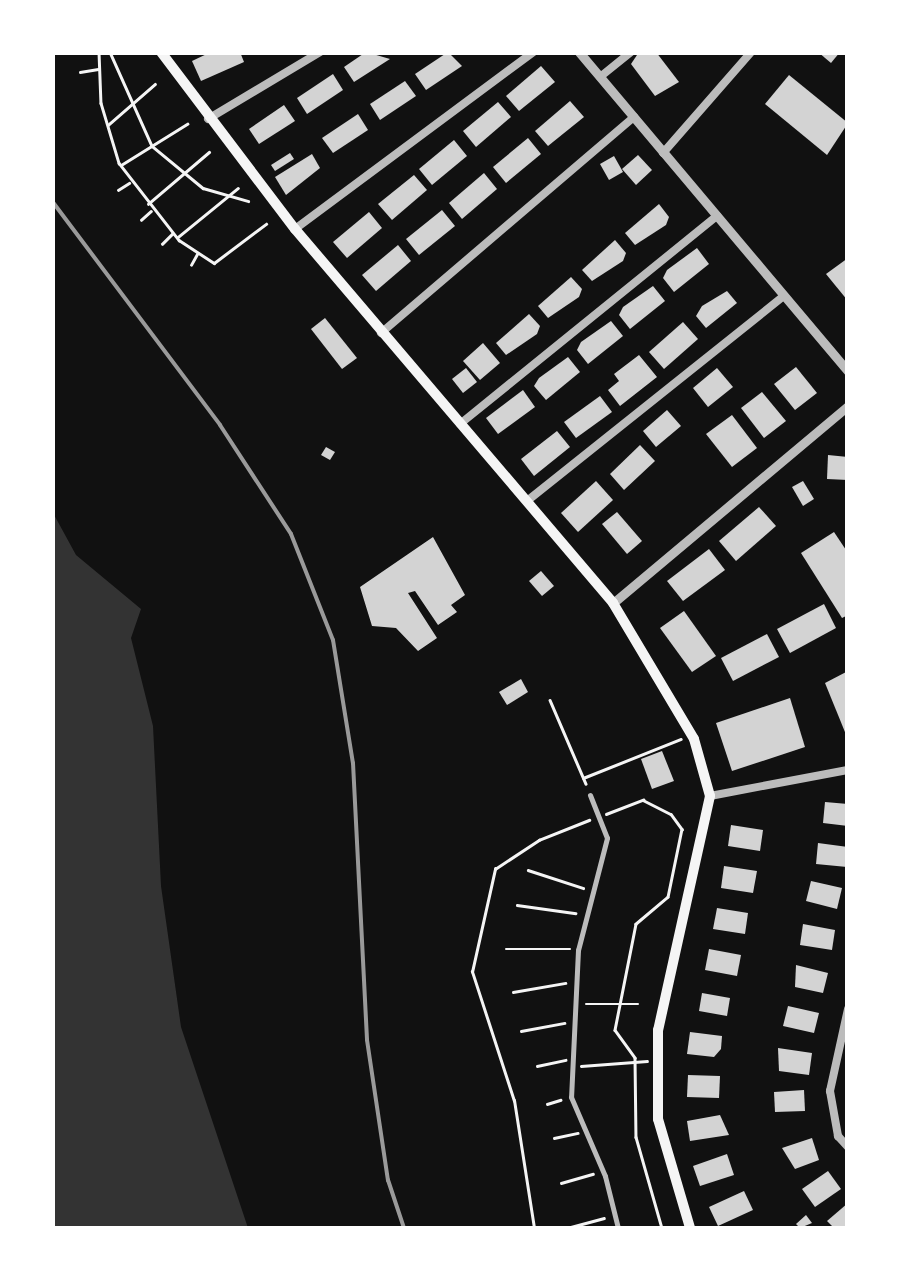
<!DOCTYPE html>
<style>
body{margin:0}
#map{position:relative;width:900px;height:1281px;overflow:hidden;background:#111;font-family:Poppins,sans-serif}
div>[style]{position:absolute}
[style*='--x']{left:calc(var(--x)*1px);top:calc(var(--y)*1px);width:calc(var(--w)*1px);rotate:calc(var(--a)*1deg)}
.water>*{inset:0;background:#333}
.building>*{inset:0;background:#d3d3d3}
.path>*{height:2.5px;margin:-1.25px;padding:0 1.25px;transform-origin:1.25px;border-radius:1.25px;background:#f5f5f5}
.pedestrian>*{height:5px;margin:-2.5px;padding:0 2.5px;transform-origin:2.5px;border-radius:2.5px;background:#bcbcbc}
.minor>*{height:8px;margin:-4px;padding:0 4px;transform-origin:4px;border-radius:4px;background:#bcbcbc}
.tertiary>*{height:9px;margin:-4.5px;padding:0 4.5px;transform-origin:4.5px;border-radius:4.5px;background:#bcbcbc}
.secondary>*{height:10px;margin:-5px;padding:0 5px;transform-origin:5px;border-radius:5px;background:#f5f5f5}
.rail>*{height:4px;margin:-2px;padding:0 2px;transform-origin:2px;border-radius:2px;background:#9a9a9a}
span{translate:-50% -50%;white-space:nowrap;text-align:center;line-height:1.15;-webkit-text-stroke:8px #fff;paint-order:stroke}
.frame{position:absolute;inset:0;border:55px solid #fff;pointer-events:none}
</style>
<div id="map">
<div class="water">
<i style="clip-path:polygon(52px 511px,76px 555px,141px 609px,131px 638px,153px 726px,161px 886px,181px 1027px,248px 1228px,53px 1228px)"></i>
</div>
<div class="building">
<i style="clip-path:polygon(211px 52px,240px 52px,244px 62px,201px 81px,192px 61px)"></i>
<i style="clip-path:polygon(366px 52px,390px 59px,354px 82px,344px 67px)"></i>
<i style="clip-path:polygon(448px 52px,462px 66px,426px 90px,415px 74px)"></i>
<i style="clip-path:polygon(639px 52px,656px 52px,679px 82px,655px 96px,631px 64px)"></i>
<i style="clip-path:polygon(818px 52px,840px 52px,831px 63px)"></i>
<i style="clip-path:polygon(541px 66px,555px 82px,519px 111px,506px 96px)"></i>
<i style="clip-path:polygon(333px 74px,343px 90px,307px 114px,297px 98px)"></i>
<i style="clip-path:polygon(789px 75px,848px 123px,827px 155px,765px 104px)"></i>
<i style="clip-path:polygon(405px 81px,416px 96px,380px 120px,370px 104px)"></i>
<i style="clip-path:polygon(570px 101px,584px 117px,548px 146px,535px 131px)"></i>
<i style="clip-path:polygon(498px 102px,511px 117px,476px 147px,463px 131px)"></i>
<i style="clip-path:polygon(284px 105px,295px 121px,259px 144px,249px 129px)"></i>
<i style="clip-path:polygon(358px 114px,368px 130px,333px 153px,322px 138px)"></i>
<i style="clip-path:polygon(528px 138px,541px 154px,506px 183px,493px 167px)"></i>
<i style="clip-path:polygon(454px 140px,467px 156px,432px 185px,419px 169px)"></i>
<i style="clip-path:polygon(290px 153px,294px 159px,275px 171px,271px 165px)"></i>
<i style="clip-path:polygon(312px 154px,320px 168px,286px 195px,275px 177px)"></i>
<i style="clip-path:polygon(638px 155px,652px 170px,636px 185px,622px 169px)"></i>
<i style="clip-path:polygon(614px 156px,623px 172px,609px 180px,600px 164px)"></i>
<i style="clip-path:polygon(484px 173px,497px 189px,462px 219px,449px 203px)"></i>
<i style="clip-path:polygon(414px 175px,427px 190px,392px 220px,378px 204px)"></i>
<i style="clip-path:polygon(659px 204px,669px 217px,666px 225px,635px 245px,625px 233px)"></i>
<i style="clip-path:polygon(442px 210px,455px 226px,419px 255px,406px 239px)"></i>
<i style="clip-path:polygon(369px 212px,382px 228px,347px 258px,333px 242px)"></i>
<i style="clip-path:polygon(615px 240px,626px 253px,623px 261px,592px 281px,582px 270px)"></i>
<i style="clip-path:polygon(398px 245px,411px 261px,376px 291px,362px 275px)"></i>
<i style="clip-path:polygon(697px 248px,709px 264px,674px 292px,663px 278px,667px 270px)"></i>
<i style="clip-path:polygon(848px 258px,848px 301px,826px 274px)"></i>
<i style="clip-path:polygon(571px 277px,582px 289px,579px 297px,548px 318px,538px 306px)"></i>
<i style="clip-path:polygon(653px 286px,665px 301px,630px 329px,619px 315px,623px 307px)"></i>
<i style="clip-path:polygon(727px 291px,737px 303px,706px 328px,696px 316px,702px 306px)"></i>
<i style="clip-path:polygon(529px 314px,540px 326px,537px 334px,506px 355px,496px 343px)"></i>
<i style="clip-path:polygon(325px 318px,357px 358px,342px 369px,311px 329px)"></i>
<i style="clip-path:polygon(611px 321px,623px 336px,588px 364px,577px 350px,581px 342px)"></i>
<i style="clip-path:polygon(683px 322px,698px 339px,664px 369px,649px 352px)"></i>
<i style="clip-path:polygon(483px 343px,500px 363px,480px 380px,463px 361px)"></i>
<i style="clip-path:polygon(639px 355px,657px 377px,620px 406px,608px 390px,619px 381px,614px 374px)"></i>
<i style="clip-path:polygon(568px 357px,580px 372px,546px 400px,534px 386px,539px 378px)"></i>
<i style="clip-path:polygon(796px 367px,817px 393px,795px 410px,774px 384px)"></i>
<i style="clip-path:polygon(466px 368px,477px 382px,463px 393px,452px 379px)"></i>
<i style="clip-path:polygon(717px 368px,733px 387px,708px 407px,693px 388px)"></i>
<i style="clip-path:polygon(523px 390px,535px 407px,498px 434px,486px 418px)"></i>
<i style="clip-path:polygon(762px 392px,786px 421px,764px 438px,741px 408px)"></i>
<i style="clip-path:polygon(600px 396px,612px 412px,576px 438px,564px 422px)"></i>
<i style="clip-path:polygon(667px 410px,681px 426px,656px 447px,643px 431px)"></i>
<i style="clip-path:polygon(732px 415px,757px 448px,732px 467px,706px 434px)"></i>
<i style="clip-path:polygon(557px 431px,570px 447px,534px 476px,521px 459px)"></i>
<i style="clip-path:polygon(640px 445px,655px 461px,624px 490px,610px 474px)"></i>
<i style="clip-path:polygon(326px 447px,335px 452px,330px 460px,321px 455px)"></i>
<i style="clip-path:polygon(828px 455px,848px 457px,848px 480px,827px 479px)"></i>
<i style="clip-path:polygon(596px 481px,613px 500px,578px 532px,561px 513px)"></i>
<i style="clip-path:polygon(803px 481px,814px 499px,803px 506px,792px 487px)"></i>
<i style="clip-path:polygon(759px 507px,776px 526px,736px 561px,719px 541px)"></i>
<i style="clip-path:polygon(617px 512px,642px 541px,627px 554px,602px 524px)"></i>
<i style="clip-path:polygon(834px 532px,848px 553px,848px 615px,842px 618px,801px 553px)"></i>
<i style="clip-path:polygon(433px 537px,465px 595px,451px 605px,457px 612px,438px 625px,415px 591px,408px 593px,437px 638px,418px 651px,396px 628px,372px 626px,360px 587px)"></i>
<i style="clip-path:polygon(709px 549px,725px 570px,683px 601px,667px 581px)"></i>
<i style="clip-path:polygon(541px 571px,554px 586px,542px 596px,529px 581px)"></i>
<i style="clip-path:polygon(824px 604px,836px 628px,790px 653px,777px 629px)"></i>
<i style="clip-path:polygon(684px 611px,716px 656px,692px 672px,660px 628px)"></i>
<i style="clip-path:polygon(767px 634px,779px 657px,733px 681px,721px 658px)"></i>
<i style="clip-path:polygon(848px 671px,848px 737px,847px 737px,825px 683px)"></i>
<i style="clip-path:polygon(521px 679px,528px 692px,507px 705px,499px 692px)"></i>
<i style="clip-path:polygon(790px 698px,805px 747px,732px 771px,716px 723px)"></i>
<i style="clip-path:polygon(662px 751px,674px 781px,652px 789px,641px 759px)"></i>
<i style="clip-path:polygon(825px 802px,848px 804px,848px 826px,823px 823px)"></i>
<i style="clip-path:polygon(731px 825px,763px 830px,760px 851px,728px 846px)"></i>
<i style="clip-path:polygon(818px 843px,848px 847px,847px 867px,816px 864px)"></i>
<i style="clip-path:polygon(724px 866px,757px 871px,753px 893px,721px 888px)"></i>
<i style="clip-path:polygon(811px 881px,842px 888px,837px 909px,806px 901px)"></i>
<i style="clip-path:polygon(717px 908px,748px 913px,745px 934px,713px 929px)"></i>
<i style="clip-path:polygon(803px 924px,835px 930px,832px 950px,800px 945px)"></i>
<i style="clip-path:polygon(709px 949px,741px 955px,737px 976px,705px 970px)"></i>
<i style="clip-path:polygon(796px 965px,828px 973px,823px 993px,795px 987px)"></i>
<i style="clip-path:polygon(702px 993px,730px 998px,727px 1016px,699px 1011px)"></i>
<i style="clip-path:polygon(788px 1006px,819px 1013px,814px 1033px,783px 1026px)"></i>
<i style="clip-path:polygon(690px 1032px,722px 1036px,721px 1049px,714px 1057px,687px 1054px)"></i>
<i style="clip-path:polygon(778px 1048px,812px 1053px,809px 1075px,779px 1071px)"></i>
<i style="clip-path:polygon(688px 1075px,720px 1076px,719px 1098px,687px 1097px)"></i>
<i style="clip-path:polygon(804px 1090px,805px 1111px,775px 1112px,774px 1092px)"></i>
<i style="clip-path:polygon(720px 1115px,729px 1135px,690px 1141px,687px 1121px)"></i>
<i style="clip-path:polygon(812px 1138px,819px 1160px,795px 1169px,782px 1148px)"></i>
<i style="clip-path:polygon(727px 1154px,734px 1175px,700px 1186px,693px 1166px)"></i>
<i style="clip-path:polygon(828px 1171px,841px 1189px,815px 1207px,802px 1189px)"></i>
<i style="clip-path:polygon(744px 1191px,753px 1210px,718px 1226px,709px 1207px)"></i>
<i style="clip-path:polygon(848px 1203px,848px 1228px,834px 1228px,827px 1221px)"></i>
<i style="clip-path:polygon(806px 1215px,812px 1223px,800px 1228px,796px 1224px)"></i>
</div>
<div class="path">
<i style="--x:99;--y:52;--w:51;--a:87.8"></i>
<i style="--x:101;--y:103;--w:63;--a:73.3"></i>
<i style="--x:119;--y:163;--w:98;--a:52.1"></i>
<i style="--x:179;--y:240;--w:42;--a:33.3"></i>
<i style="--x:214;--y:263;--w:65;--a:-36.9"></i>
<i style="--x:110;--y:52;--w:103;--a:65.9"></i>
<i style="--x:152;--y:146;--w:66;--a:39.5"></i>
<i style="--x:203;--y:188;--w:47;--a:16.1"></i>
<i style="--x:80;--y:72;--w:18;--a:-9"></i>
<i style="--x:108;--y:125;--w:62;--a:-41.1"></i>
<i style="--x:121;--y:165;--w:78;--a:-31.8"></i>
<i style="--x:118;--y:190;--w:13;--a:-32"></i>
<i style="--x:148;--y:204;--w:80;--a:-40.4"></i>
<i style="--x:141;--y:220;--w:13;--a:-42"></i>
<i style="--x:178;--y:237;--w:77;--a:-39.2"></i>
<i style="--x:162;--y:244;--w:14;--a:-45"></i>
<i style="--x:191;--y:265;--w:13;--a:-61"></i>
<i style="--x:550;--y:700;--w:91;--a:66.8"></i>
<i style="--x:583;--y:778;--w:105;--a:-21.7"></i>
<i style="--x:606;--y:814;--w:40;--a:-21"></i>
<i style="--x:643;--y:800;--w:31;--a:27"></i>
<i style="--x:671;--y:814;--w:19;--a:54"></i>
<i style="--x:682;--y:829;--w:69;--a:101.6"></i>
<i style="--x:668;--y:897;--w:42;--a:139.8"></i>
<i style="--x:636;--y:924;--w:108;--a:101.2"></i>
<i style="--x:615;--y:1030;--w:34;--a:54"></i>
<i style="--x:635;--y:1058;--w:79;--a:89.3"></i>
<i style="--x:636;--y:1137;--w:95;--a:74.1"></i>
<i style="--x:528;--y:870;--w:58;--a:18.1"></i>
<i style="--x:517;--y:905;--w:59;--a:7.9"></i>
<i style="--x:506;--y:949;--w:64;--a:0"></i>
<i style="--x:513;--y:992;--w:53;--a:-9.8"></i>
<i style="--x:586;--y:1004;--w:52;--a:0"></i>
<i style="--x:521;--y:1031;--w:44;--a:-10.5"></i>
<i style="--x:537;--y:1066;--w:29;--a:-12"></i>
<i style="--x:581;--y:1066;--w:66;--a:-4.3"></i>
<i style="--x:547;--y:1104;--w:14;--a:-17"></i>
<i style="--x:554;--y:1138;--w:24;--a:-12"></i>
<i style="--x:561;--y:1183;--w:33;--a:-16"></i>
<i style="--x:534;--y:1228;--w:129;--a:-98.9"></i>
<i style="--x:514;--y:1101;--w:136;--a:-108"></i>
<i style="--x:472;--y:972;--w:106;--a:-77.4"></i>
<i style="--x:495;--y:869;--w:53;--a:-33.4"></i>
<i style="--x:539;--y:840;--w:54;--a:-21.8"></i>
<i style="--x:567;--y:1228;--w:38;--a:-15"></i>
</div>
<div class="pedestrian">
<i style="--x:590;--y:795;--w:46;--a:68.4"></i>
<i style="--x:607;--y:838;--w:116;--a:104.5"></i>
<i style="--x:578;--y:950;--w:147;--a:92.7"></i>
<i style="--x:571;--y:1097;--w:86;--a:66.7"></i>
<i style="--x:605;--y:1176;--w:54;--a:76"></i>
</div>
<div class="minor">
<i style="--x:600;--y:77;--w:40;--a:-39"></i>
<i style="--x:208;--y:119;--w:131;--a:-30.9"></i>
<i style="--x:663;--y:153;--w:134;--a:-48.9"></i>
<i style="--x:295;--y:229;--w:297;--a:-36.6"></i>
<i style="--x:381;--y:333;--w:333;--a:-40.5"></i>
<i style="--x:460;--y:424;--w:331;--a:-39"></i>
<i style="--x:527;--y:501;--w:329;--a:-38.6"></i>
<i style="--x:710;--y:796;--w:140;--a:-10.7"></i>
<i style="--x:848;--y:1009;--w:84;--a:102.4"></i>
<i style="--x:830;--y:1091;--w:46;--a:79.9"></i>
<i style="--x:838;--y:1136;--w:15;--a:48"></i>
</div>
<div class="tertiary">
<i style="--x:579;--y:52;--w:417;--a:49.9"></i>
<i style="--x:613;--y:603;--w:307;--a:-40"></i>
</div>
<div class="secondary">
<i style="--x:161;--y:52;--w:222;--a:52.9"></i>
<i style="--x:295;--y:229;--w:491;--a:49.6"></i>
<i style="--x:613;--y:603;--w:158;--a:59.2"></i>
<i style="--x:694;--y:739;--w:59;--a:74.3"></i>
<i style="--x:710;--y:796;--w:240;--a:102.5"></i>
<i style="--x:658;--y:1030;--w:89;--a:90"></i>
<i style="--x:658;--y:1119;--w:114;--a:73.6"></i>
</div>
<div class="rail">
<i style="--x:52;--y:201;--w:280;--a:53.1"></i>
<i style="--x:220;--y:425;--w:130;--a:56.9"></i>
<i style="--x:291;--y:534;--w:114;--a:68.4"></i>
<i style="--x:333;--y:640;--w:125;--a:80.8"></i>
<i style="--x:353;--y:763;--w:277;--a:87.1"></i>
<i style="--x:367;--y:1040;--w:142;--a:81.5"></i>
<i style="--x:388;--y:1180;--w:51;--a:71.6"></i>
</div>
<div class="frame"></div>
</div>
